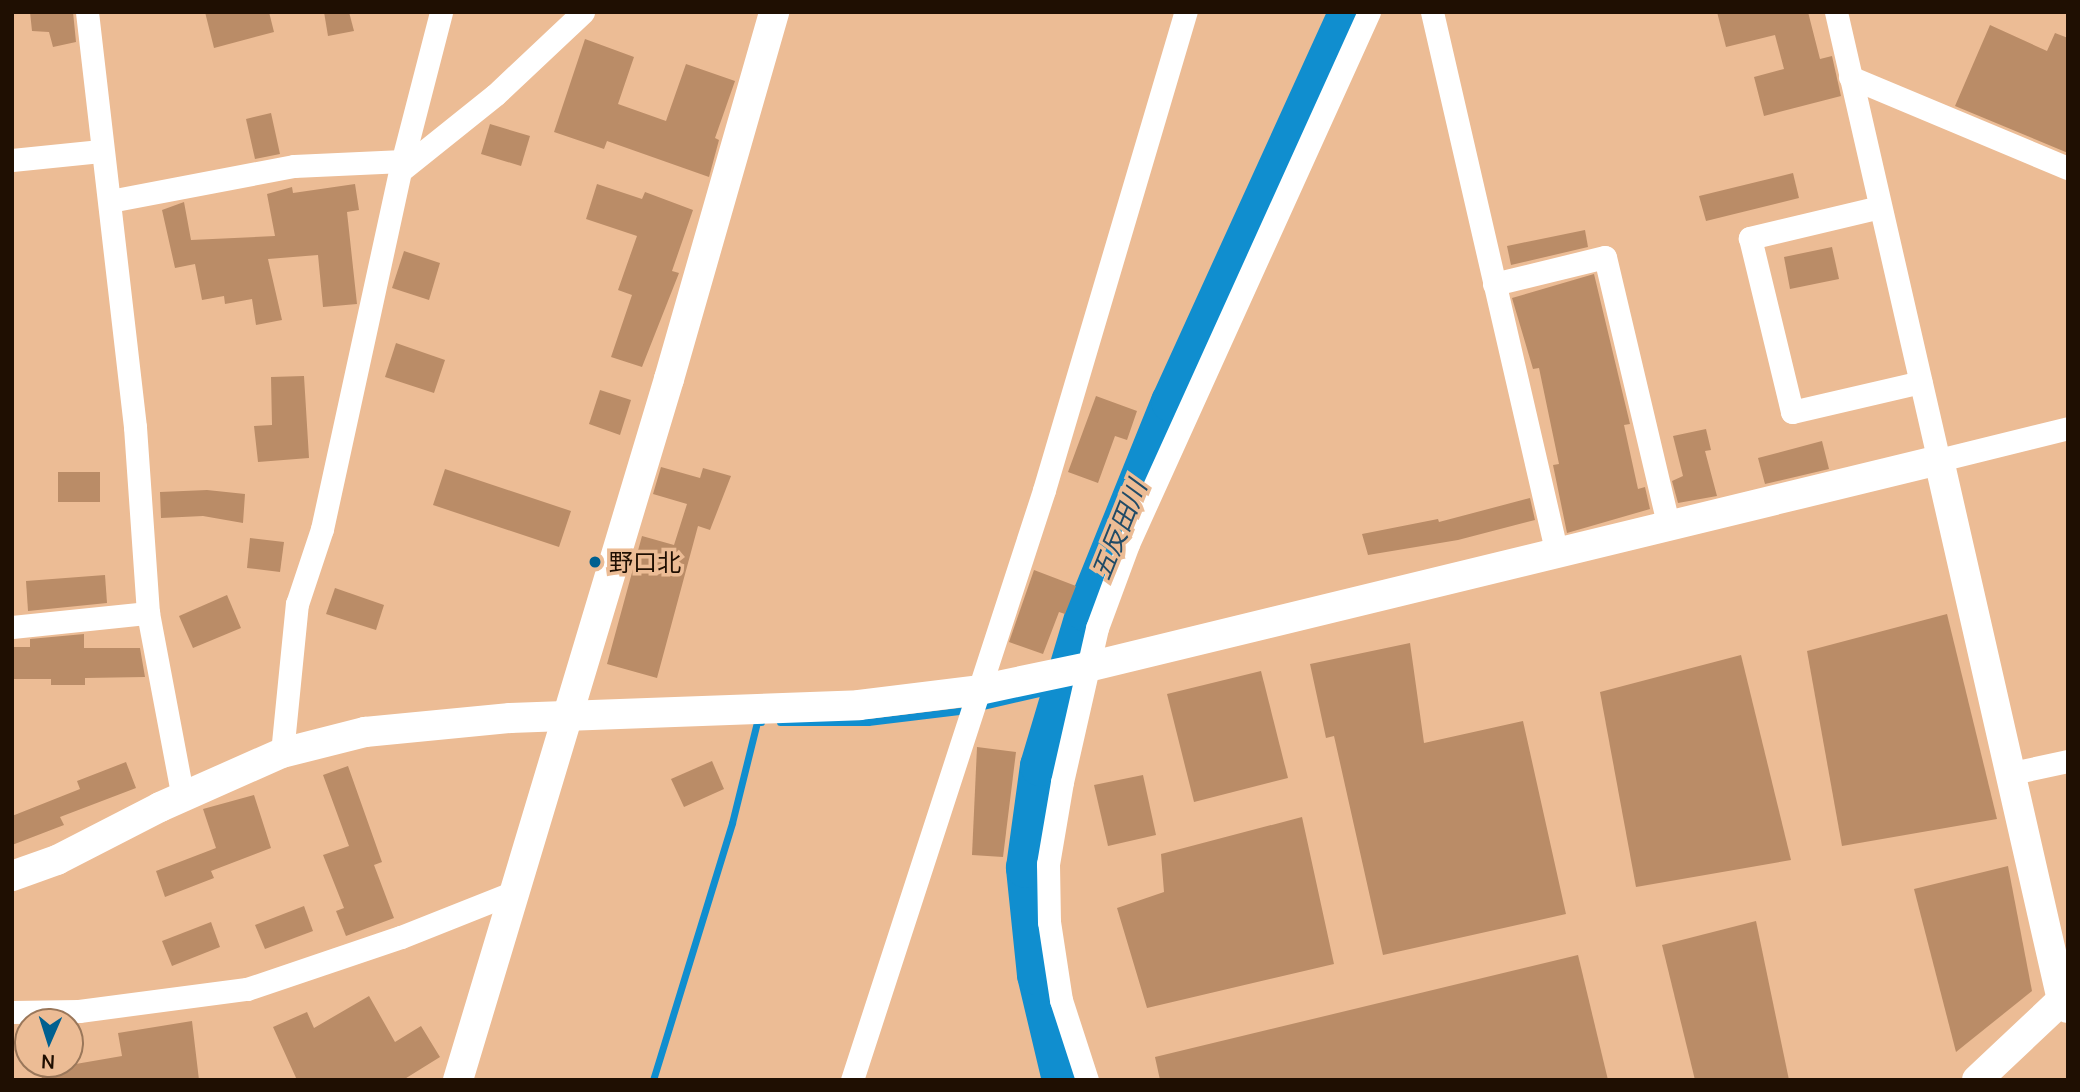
<!DOCTYPE html>
<meta charset="utf-8">
<style>
body{margin:0}
#map{position:relative;width:2080px;height:1092px;overflow:hidden;background:#ecbc95;font-family:Manrope,"Noto Sans JP",sans-serif}
div>[style]{position:absolute}
[style*='--x']{left:calc(var(--x)*1px);top:calc(var(--y)*1px);width:calc(var(--w)*1px);rotate:calc(var(--a)*1deg)}
.stream>*{height:7px;margin:-3.5px;padding:0 3.5px;transform-origin:3.5px;border-radius:3.5px;background:#108ecf}
.river>*{height:40px;margin:-20px;padding:0 20px;transform-origin:20px;border-radius:20px;background:#108ecf}
.building>*{inset:0;background:#ba8c67}
.minor>*{height:23px;margin:-11.5px;padding:0 11.5px;transform-origin:11.5px;border-radius:11.5px;background:#fff}
.tertiary>*{height:30px;margin:-15px;padding:0 15px;transform-origin:15px;border-radius:15px;background:#fff}
.dots>*{width:19px;height:19px;translate:-50% -50%;box-sizing:border-box;border:4px solid #ecbc95;border-radius:50%}
span{translate:-50% -50%;white-space:nowrap;text-align:center;line-height:1.15;-webkit-text-stroke:7px #ecbc95;paint-order:stroke}
.poi-label{font-size:24px;color:#1f0f02}
.left{translate:0 -50%;text-align:left}
.water-label{font-size:26px;color:#204b67;font-style:italic}
.frame{position:absolute;inset:0;border:14px solid #1f0f02;pointer-events:none}
.north{position:absolute;left:14px;top:1008px;width:70px;height:70px;box-sizing:border-box;background:#ecbc95;border:2px solid #9a775a;border-radius:50%;rotate:183deg;font-size:19px;font-weight:700;line-height:28px;text-align:center;color:#1f0f02}
.north::after{content:'';display:block;margin:auto;width:24px;height:32px;background:#006090;clip-path:polygon(50% 0,100% 100%,50% 72%,0 100%)}
</style>
<div id="map">
<div class="stream">
<i style="--x:978;--y:707;--w:85;--a:-12.9"></i>
<i style="--x:780;--y:722;--w:88;--a:0"></i>
<i style="--x:868;--y:722;--w:100;--a:-6.9"></i>
<i style="--x:653;--y:1080;--w:269;--a:-72.9"></i>
<i style="--x:732;--y:823;--w:104;--a:-76.1"></i>
<i style="--x:757;--y:722;--w:4;--a:0"></i>
</div>
<div class="river">
<i style="--x:1062;--y:1080;--w:108;--a:-103.4"></i>
<i style="--x:1037;--y:975;--w:108;--a:-95.9"></i>
<i style="--x:1026;--y:868;--w:103;--a:-82.2"></i>
<i style="--x:1040;--y:766;--w:161;--a:-73.4"></i>
<i style="--x:1086;--y:612;--w:227;--a:-68"></i>
<i style="--x:1171;--y:402;--w:429;--a:-65.5"></i>
</div>
<div class="building">
<i style="clip-path:polygon(30px 12px,73px 12px,76px 42px,53px 47px,49px 32px,32px 31px)"></i>
<i style="clip-path:polygon(205px 12px,269px 12px,274px 32px,214px 48px)"></i>
<i style="clip-path:polygon(324px 12px,349px 12px,354px 31px,328px 36px)"></i>
<i style="clip-path:polygon(1717px 12px,1808px 12px,1820px 59px,1832px 56px,1841px 96px,1764px 116px,1754px 77px,1784px 69px,1775px 35px,1726px 47px)"></i>
<i style="clip-path:polygon(1990px 25px,2047px 51px,2055px 33px,2068px 38px,2068px 153px,1955px 106px)"></i>
<i style="clip-path:polygon(585px 39px,634px 57px,618px 104px,666px 121px,686px 64px,735px 81px,715px 138px,719px 140px,709px 177px,607px 141px,604px 149px,554px 132px)"></i>
<i style="clip-path:polygon(271px 113px,280px 154px,255px 159px,246px 119px)"></i>
<i style="clip-path:polygon(490px 124px,530px 136px,521px 166px,481px 154px)"></i>
<i style="clip-path:polygon(1793px 173px,1799px 198px,1706px 221px,1699px 196px)"></i>
<i style="clip-path:polygon(355px 184px,359px 210px,347px 212px,357px 304px,323px 307px,318px 255px,268px 259px,282px 320px,256px 325px,252px 299px,225px 304px,224px 296px,202px 300px,195px 264px,175px 268px,162px 210px,184px 202px,191px 240px,275px 236px,267px 194px,292px 187px,293px 193px)"></i>
<i style="clip-path:polygon(597px 184px,642px 199px,645px 192px,693px 210px,672px 271px,679px 273px,642px 367px,611px 357px,632px 295px,618px 290px,637px 236px,586px 219px)"></i>
<i style="clip-path:polygon(1585px 230px,1588px 247px,1511px 265px,1507px 246px)"></i>
<i style="clip-path:polygon(1832px 247px,1839px 279px,1790px 289px,1784px 257px)"></i>
<i style="clip-path:polygon(404px 251px,440px 263px,429px 300px,392px 288px)"></i>
<i style="clip-path:polygon(1594px 274px,1630px 424px,1624px 425px,1638px 489px,1645px 487px,1650px 509px,1567px 533px,1553px 465px,1559px 464px,1539px 368px,1533px 369px,1512px 298px)"></i>
<i style="clip-path:polygon(396px 343px,445px 360px,434px 393px,385px 377px)"></i>
<i style="clip-path:polygon(304px 376px,309px 458px,258px 462px,254px 426px,272px 425px,271px 377px)"></i>
<i style="clip-path:polygon(600px 390px,631px 400px,620px 435px,589px 424px)"></i>
<i style="clip-path:polygon(1096px 396px,1137px 411px,1127px 440px,1115px 436px,1098px 483px,1068px 472px)"></i>
<i style="clip-path:polygon(1706px 429px,1711px 450px,1705px 451px,1717px 496px,1678px 503px,1672px 481px,1683px 476px,1673px 436px)"></i>
<i style="clip-path:polygon(1822px 441px,1829px 469px,1765px 484px,1758px 458px)"></i>
<i style="clip-path:polygon(661px 467px,700px 478px,703px 468px,731px 476px,710px 530px,698px 526px,657px 678px,607px 664px,642px 536px,674px 545px,687px 504px,653px 494px)"></i>
<i style="clip-path:polygon(445px 469px,571px 511px,559px 547px,433px 505px)"></i>
<i style="clip-path:polygon(58px 472px,100px 472px,100px 502px,58px 502px)"></i>
<i style="clip-path:polygon(207px 490px,245px 494px,243px 523px,203px 516px,161px 518px,160px 492px)"></i>
<i style="clip-path:polygon(1530px 498px,1535px 520px,1458px 540px,1368px 555px,1362px 534px,1438px 519px,1439px 522px)"></i>
<i style="clip-path:polygon(250px 538px,284px 542px,280px 572px,247px 568px)"></i>
<i style="clip-path:polygon(1034px 570px,1076px 586px,1065px 614px,1059px 612px,1043px 654px,1009px 642px)"></i>
<i style="clip-path:polygon(105px 575px,107px 603px,28px 611px,26px 581px)"></i>
<i style="clip-path:polygon(335px 588px,384px 605px,376px 630px,326px 614px)"></i>
<i style="clip-path:polygon(227px 595px,241px 628px,193px 648px,179px 616px)"></i>
<i style="clip-path:polygon(1947px 614px,1997px 819px,1842px 846px,1807px 651px)"></i>
<i style="clip-path:polygon(84px 634px,84px 648px,140px 648px,145px 677px,85px 678px,85px 685px,51px 685px,51px 679px,12px 679px,12px 647px,30px 647px,30px 639px)"></i>
<i style="clip-path:polygon(1410px 643px,1424px 743px,1523px 721px,1566px 914px,1383px 955px,1334px 736px,1326px 738px,1310px 664px)"></i>
<i style="clip-path:polygon(1741px 655px,1791px 860px,1636px 887px,1600px 692px)"></i>
<i style="clip-path:polygon(1261px 671px,1288px 778px,1194px 802px,1167px 694px)"></i>
<i style="clip-path:polygon(977px 747px,1016px 752px,1003px 857px,972px 855px)"></i>
<i style="clip-path:polygon(712px 761px,724px 789px,684px 807px,671px 779px)"></i>
<i style="clip-path:polygon(126px 762px,136px 788px,60px 817px,64px 825px,12px 845px,12px 816px,80px 789px,77px 781px)"></i>
<i style="clip-path:polygon(348px 766px,382px 862px,374px 865px,394px 918px,346px 936px,336px 911px,344px 908px,323px 855px,349px 846px,323px 775px)"></i>
<i style="clip-path:polygon(1143px 775px,1156px 835px,1108px 846px,1094px 785px)"></i>
<i style="clip-path:polygon(254px 795px,271px 848px,211px 871px,214px 878px,165px 897px,156px 871px,216px 848px,203px 809px)"></i>
<i style="clip-path:polygon(1302px 817px,1334px 964px,1147px 1008px,1117px 908px,1164px 892px,1161px 854px)"></i>
<i style="clip-path:polygon(2008px 866px,2032px 991px,1956px 1052px,1914px 889px)"></i>
<i style="clip-path:polygon(304px 906px,313px 931px,265px 949px,255px 925px)"></i>
<i style="clip-path:polygon(1756px 921px,1789px 1080px,1695px 1080px,1662px 945px)"></i>
<i style="clip-path:polygon(211px 922px,220px 947px,172px 966px,162px 941px)"></i>
<i style="clip-path:polygon(1578px 955px,1608px 1080px,1160px 1080px,1155px 1057px)"></i>
<i style="clip-path:polygon(369px 996px,395px 1042px,421px 1026px,440px 1057px,403px 1080px,297px 1080px,273px 1027px,307px 1012px,314px 1028px)"></i>
<i style="clip-path:polygon(192px 1021px,199px 1080px,42px 1080px,41px 1070px,122px 1056px,118px 1033px)"></i>
</div>
<div class="minor">
<i style="--x:87;--y:12;--w:418;--a:83.4"></i>
<i style="--x:135;--y:427;--w:186;--a:86"></i>
<i style="--x:148;--y:613;--w:188;--a:79.3"></i>
<i style="--x:1432;--y:12;--w:552;--a:77.02"></i>
<i style="--x:1836;--y:12;--w:460;--a:77.1"></i>
<i style="--x:1939;--y:460;--w:133;--a:-13.9"></i>
<i style="--x:1850;--y:77;--w:236;--a:22.7"></i>
<i style="--x:12;--y:160;--w:89;--a:-5.8"></i>
<i style="--x:400;--y:171;--w:122;--a:-38.7"></i>
<i style="--x:495;--y:95;--w:121;--a:-43.3"></i>
<i style="--x:110;--y:201;--w:187;--a:-10.8"></i>
<i style="--x:294;--y:166;--w:109;--a:-2.6"></i>
<i style="--x:1880;--y:207;--w:134;--a:166.6"></i>
<i style="--x:1750;--y:238;--w:179;--a:76.4"></i>
<i style="--x:1792;--y:412;--w:132;--a:-13.1"></i>
<i style="--x:1494;--y:284;--w:114;--a:-13.7"></i>
<i style="--x:1605;--y:257;--w:273;--a:76.7"></i>
<i style="--x:12;--y:627;--w:137;--a:-5.9"></i>
<i style="--x:282;--y:753;--w:150;--a:-84.3"></i>
<i style="--x:297;--y:604;--w:79;--a:-71.6"></i>
<i style="--x:322;--y:529;--w:366;--a:-77.7"></i>
<i style="--x:400;--y:171;--w:164;--a:-75.5"></i>
<i style="--x:2012;--y:773;--w:57;--a:-12.1"></i>
<i style="--x:12;--y:1012;--w:67;--a:-0.9"></i>
<i style="--x:79;--y:1011;--w:169;--a:-7.5"></i>
<i style="--x:247;--y:989;--w:163;--a:-18.7"></i>
<i style="--x:401;--y:937;--w:122;--a:-21.7"></i>
<i style="--x:852;--y:1080;--w:620;--a:-71.97"></i>
<i style="--x:1044;--y:490;--w:499;--a:-73.5"></i>
<i style="--x:1087;--y:1080;--w:84;--a:-108"></i>
<i style="--x:1061;--y:1000;--w:79;--a:-98.7"></i>
<i style="--x:1049;--y:922;--w:58;--a:-91"></i>
<i style="--x:1048;--y:864;--w:83;--a:-80.3"></i>
<i style="--x:1062;--y:782;--w:158;--a:-77.2"></i>
<i style="--x:1097;--y:628;--w:90;--a:-69.7"></i>
<i style="--x:1128;--y:544;--w:584;--a:-65.63"></i>
</div>
<div class="tertiary">
<i style="--x:12;--y:876;--w:48;--a:-19.6"></i>
<i style="--x:57;--y:860;--w:116;--a:-27.2"></i>
<i style="--x:160;--y:807;--w:133;--a:-23.9"></i>
<i style="--x:282;--y:753;--w:86;--a:-14.2"></i>
<i style="--x:365;--y:732;--w:146;--a:-5.5"></i>
<i style="--x:510;--y:718;--w:349;--a:-2.1"></i>
<i style="--x:859;--y:705;--w:121;--a:-7.1"></i>
<i style="--x:979;--y:690;--w:111;--a:-11.9"></i>
<i style="--x:1088;--y:667;--w:876;--a:-13.67"></i>
<i style="--x:1939;--y:460;--w:554;--a:77.17"></i>
<i style="--x:2062;--y:1000;--w:10;--a:53"></i>
<i style="--x:458;--y:1080;--w:732;--a:-73.25"></i>
<i style="--x:669;--y:379;--w:382;--a:-74"></i>
<i style="--x:1977;--y:1080;--w:117;--a:-43.3"></i>
</div>
<div class="dots">
<i style="left:595px;top:562px;background:#006090"></i>
</div>
<div class="poi-label">
<span class="left" style="left:609px;top:562px">野口北</span>
</div>
<div class="water-label">
<span style="left:1119px;top:530px;rotate:-68deg">五反田川</span>
</div>
<div class="frame"></div>
<div class="north">N</div>
</div>
